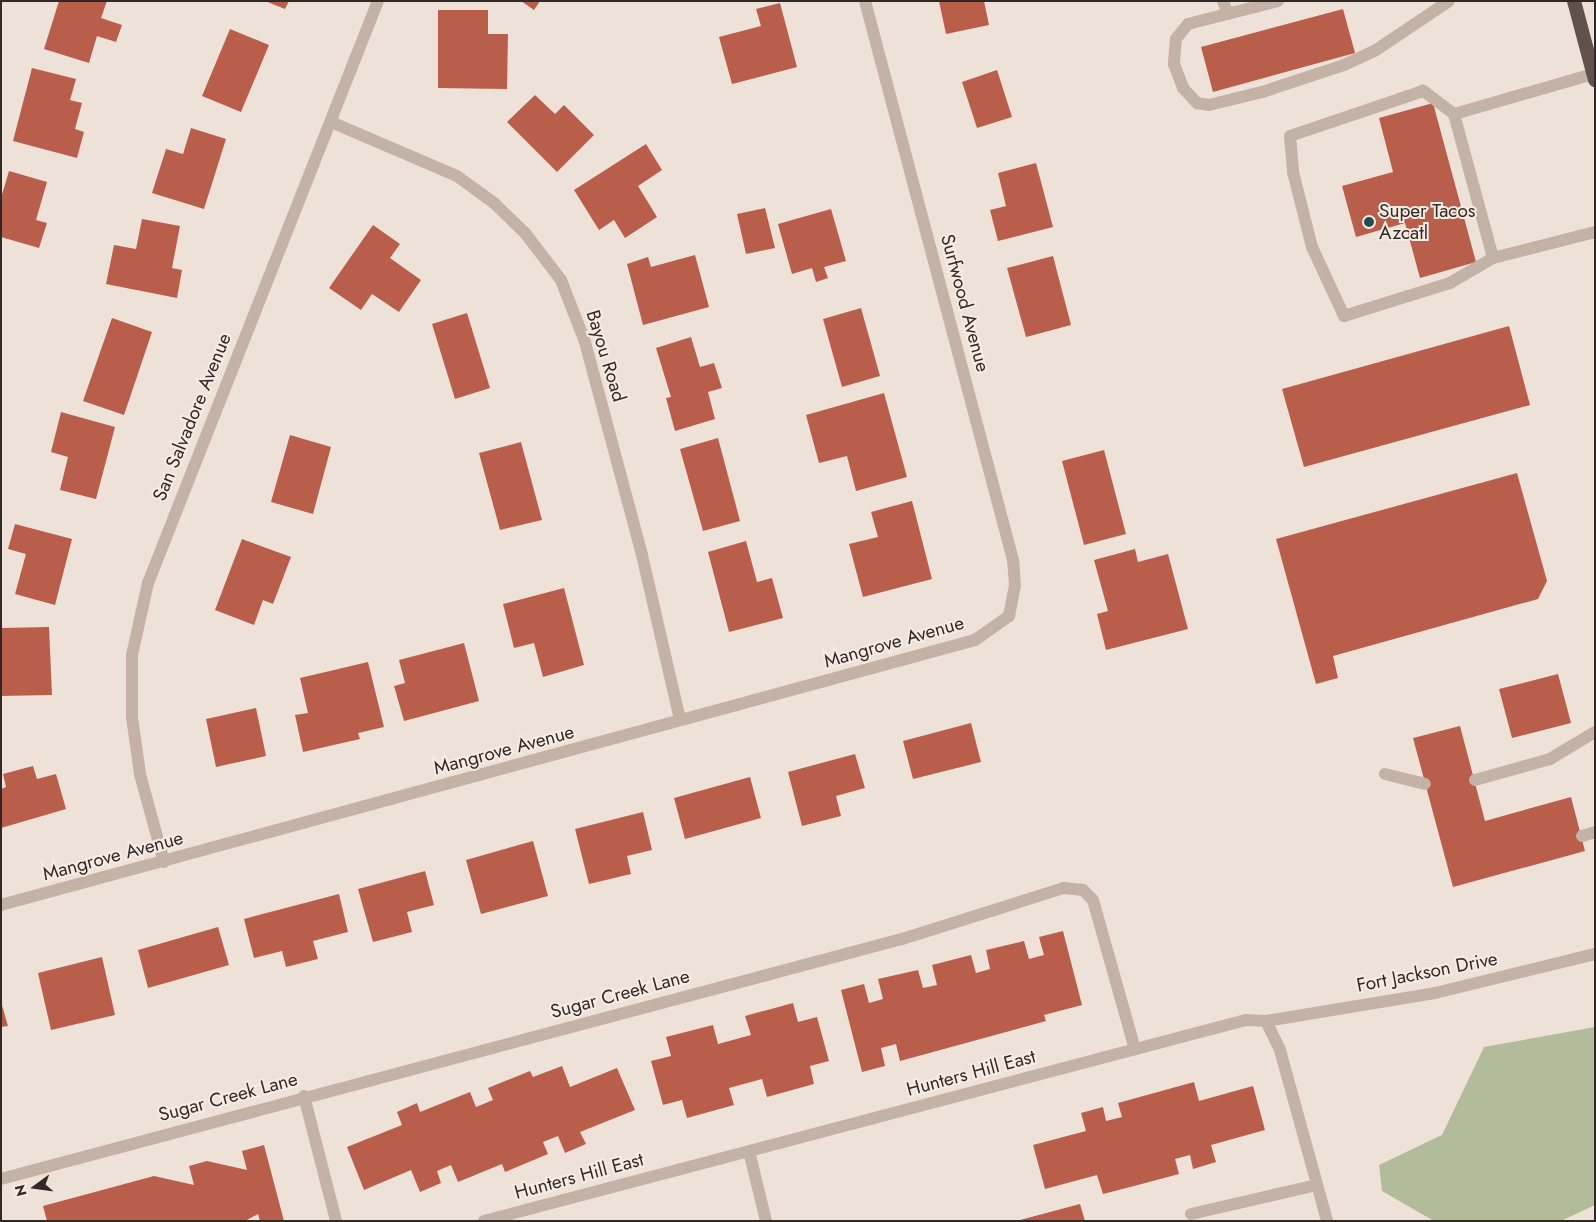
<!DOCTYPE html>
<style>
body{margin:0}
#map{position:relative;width:1596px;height:1222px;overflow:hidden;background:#eee2d8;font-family:Jost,sans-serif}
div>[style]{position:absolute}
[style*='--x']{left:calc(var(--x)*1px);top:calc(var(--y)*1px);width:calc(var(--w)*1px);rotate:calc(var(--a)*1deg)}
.green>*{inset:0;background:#b2bb9a}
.building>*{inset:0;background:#b95e4b}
.service>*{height:12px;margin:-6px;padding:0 6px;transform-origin:6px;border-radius:6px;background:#c4b2a6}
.minor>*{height:12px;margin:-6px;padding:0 6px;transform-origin:6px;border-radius:6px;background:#c4b2a6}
.trunk>*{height:14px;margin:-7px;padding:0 7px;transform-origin:7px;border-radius:7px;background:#62504b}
.dots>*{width:14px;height:14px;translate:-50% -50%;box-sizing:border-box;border:2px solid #f6ece4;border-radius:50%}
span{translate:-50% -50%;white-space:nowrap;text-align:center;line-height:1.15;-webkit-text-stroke:4px #f6ece4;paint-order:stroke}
.poi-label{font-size:19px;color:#312926}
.left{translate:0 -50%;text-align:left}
.street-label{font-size:19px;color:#312926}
.frame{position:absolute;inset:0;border:2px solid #312926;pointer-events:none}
.north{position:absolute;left:10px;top:1162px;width:50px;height:50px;-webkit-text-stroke:4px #f6ece4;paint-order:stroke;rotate:256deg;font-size:14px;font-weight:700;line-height:20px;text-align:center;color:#312926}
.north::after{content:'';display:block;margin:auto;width:18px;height:22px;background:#312926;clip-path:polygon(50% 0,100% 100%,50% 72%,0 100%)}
</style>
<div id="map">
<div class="green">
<i style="clip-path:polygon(1595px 1027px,1595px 1205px,1561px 1221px,1434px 1221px,1382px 1191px,1379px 1165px,1442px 1135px,1484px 1047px)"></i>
</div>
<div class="building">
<i style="clip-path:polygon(59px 1px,107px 1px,101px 18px,122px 25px,116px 42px,97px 36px,89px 63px,44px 49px)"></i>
<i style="clip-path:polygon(265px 1px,289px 1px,285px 9px)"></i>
<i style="clip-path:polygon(521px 1px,540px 1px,534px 10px)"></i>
<i style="clip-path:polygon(939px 1px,984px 1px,989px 25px,946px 34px)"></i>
<i style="clip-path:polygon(780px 3px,797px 67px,732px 84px,719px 37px,761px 26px,756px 9px)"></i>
<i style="clip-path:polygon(1343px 9px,1355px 53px,1213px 92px,1201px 47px)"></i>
<i style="clip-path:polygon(438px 10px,488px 10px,488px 34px,508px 34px,507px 89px,438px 88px)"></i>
<i style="clip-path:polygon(230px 29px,269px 45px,241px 112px,202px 96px)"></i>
<i style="clip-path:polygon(32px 68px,76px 79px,70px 100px,82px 103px,75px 129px,84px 132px,77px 158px,13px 141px)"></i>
<i style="clip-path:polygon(997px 70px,1012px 117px,977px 128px,962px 82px)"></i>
<i style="clip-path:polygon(535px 95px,555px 114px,564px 105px,594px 135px,557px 172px,507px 122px)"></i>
<i style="clip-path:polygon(1433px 103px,1476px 262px,1420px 278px,1405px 223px,1356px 237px,1342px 186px,1393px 172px,1379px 118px)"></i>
<i style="clip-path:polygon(191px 128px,226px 139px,204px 209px,152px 193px,166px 149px,183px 154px)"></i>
<i style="clip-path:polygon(646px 144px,662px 170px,638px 186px,657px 217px,625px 238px,614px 220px,599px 230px,574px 190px)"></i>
<i style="clip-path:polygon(1036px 163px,1053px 227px,998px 241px,990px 210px,1006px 206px,998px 173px)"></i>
<i style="clip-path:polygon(9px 171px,47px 182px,36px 220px,47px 223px,39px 248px,1px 237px,1px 198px)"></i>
<i style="clip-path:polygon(765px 208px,775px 248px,746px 254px,737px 214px)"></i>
<i style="clip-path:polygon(831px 209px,846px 261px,824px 267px,828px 278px,816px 282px,812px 268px,792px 274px,778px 224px)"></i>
<i style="clip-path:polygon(142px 219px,180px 226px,172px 268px,182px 270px,177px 298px,106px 284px,114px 245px,136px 249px)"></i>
<i style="clip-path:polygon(373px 225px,400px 244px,390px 258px,421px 280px,399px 312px,372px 294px,361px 310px,329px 288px)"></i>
<i style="clip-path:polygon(695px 255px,709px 307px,643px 325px,627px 264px,648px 257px,651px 267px)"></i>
<i style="clip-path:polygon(1053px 256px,1071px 325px,1026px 337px,1007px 268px)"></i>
<i style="clip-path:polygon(861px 308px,880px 376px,842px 387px,823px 319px)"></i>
<i style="clip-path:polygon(467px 313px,490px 388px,455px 399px,432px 324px)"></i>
<i style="clip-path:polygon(112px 318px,152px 332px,124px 415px,83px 401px)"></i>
<i style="clip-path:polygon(1509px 326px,1530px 405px,1304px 467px,1282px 389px)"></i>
<i style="clip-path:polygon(691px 337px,700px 367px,714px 363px,722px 388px,708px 392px,715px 419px,675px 431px,666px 398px,671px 397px,656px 348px)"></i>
<i style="clip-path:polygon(884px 393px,907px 477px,856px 491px,847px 456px,819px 463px,806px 415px)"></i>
<i style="clip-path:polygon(61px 412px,115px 427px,96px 499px,60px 490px,68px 457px,51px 452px)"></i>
<i style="clip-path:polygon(290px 435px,331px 447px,313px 514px,271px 502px)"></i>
<i style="clip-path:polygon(718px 438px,740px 521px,703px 531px,680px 449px)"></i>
<i style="clip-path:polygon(521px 442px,542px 520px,500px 530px,479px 453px)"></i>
<i style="clip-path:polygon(1104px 450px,1126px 534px,1084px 545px,1062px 461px)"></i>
<i style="clip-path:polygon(1517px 473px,1547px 581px,1538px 599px,1333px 656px,1338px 678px,1316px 684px,1276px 539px)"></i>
<i style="clip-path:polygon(912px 501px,932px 579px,863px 597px,849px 544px,878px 537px,871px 512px)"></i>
<i style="clip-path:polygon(15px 524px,72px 539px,55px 605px,15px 594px,26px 554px,8px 549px)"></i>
<i style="clip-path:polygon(242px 539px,291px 557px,273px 604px,263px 600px,254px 625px,215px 610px)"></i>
<i style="clip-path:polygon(746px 541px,757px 582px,772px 578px,783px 618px,729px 632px,708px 552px)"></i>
<i style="clip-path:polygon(1135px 549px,1138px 562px,1168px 554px,1188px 629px,1106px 650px,1097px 614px,1108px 611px,1094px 560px)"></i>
<i style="clip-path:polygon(564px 588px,584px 665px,543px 677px,534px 643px,514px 648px,503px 604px)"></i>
<i style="clip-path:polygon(49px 627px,52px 695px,1px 696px,1px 628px)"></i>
<i style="clip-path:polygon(464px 643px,479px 701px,404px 721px,394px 686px,405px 683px,399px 660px)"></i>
<i style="clip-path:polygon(368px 662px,384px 727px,358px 733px,360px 739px,303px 752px,295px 715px,308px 713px,300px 678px)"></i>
<i style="clip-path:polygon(1558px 674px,1571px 723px,1512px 738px,1499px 689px)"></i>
<i style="clip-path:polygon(256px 708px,266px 756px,216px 767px,206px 719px)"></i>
<i style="clip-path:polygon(971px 723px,981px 762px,913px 779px,903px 741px)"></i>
<i style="clip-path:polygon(1460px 726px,1485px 821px,1571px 797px,1585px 851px,1453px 887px,1413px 738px)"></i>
<i style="clip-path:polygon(855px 754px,865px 788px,836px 796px,841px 816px,802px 826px,788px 772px)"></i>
<i style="clip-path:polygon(33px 766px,37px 779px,56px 774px,66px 809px,1px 828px,1px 789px,6px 787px,3px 774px)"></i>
<i style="clip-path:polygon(750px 777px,761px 818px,685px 839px,674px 798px)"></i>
<i style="clip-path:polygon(643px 812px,652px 850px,627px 856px,631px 874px,589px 884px,575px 829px)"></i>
<i style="clip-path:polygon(533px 841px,548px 896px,481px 914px,466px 860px)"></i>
<i style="clip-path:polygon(425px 871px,434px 905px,407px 912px,412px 932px,373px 942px,358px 889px)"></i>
<i style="clip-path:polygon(339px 894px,348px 932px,313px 941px,318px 959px,286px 967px,282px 951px,254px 958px,244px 919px)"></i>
<i style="clip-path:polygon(218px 927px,229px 965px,148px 988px,138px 950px)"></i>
<i style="clip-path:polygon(1063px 931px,1082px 1005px,1044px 1015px,1046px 1021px,900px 1061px,896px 1044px,881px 1048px,885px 1066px,862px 1072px,841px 990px,864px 984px,869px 1003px,883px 999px,878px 979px,918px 970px,923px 988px,937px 985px,932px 965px,971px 955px,976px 973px,990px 969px,986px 950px,1024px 941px,1029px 959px,1044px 955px,1039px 937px)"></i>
<i style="clip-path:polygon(102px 957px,115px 1015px,51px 1030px,38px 973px)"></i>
<i style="clip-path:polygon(1px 1002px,8px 1026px,1px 1027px)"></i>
<i style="clip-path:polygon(793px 1003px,798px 1022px,817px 1017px,829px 1061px,810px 1066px,814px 1084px,767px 1097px,762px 1079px,729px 1088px,734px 1105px,687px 1118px,682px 1100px,663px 1105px,651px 1061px,671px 1056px,666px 1037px,713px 1025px,718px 1044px,751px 1035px,745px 1016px)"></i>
<i style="clip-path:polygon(562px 1066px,570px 1087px,617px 1068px,635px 1110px,580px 1132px,586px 1144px,565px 1153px,558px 1136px,543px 1142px,548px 1154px,505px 1172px,502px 1164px,458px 1182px,451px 1165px,437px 1171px,441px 1183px,420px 1192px,411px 1170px,364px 1190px,347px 1147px,402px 1125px,397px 1112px,417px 1103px,420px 1112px,470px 1092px,476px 1107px,493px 1100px,488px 1088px,530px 1071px,533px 1077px)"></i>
<i style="clip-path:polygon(1194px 1082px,1199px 1101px,1253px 1086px,1265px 1130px,1211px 1145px,1216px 1162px,1193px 1169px,1190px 1155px,1175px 1159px,1179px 1174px,1134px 1186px,1103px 1194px,1097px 1175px,1045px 1189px,1033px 1145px,1086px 1131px,1081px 1113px,1103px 1107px,1106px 1121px,1122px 1117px,1118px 1103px)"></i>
<i style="clip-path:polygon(264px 1145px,284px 1221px,260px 1221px,258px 1214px,245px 1221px,47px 1221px,43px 1206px,154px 1176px,194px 1185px,189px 1166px,207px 1161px,247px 1170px,242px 1151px)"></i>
<i style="clip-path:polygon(1080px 1204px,1085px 1221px,1021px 1221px,1020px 1220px)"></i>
</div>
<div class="service">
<i style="--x:1223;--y:1;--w:14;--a:69"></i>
<i style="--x:1278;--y:1;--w:93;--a:165.7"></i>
<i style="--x:1188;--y:24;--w:19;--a:129"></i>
<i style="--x:1176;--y:39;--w:25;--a:95"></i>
<i style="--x:1174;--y:64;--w:26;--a:69"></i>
<i style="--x:1183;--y:88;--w:21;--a:47"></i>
<i style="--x:1197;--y:103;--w:12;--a:9"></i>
<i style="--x:1209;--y:105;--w:55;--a:-13.8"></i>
<i style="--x:1262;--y:92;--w:86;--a:-18.2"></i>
<i style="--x:1344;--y:65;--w:35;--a:-25"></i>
<i style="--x:1376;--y:50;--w:88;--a:-33.9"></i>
<i style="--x:1593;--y:74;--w:145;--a:163.9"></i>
<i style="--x:1454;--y:114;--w:149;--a:74.8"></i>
<i style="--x:1493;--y:258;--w:105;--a:-14.3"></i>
<i style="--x:1454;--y:114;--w:39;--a:-143"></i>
<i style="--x:1423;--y:91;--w:140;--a:161.3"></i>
<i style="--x:1290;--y:136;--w:36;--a:85"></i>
<i style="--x:1293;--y:172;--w:77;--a:75.8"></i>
<i style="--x:1312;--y:247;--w:76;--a:65.1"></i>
<i style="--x:1344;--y:316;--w:111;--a:-17.3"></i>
<i style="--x:1450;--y:283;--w:50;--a:-30.2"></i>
<i style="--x:1385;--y:774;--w:41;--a:14"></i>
<i style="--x:1475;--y:780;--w:78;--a:-15.6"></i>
<i style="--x:1550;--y:759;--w:52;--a:-31"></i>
<i style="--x:1582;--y:836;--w:14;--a:-17"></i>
</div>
<div class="minor">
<i style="--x:331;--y:122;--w:137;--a:23.2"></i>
<i style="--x:457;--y:176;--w:46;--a:36.1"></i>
<i style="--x:494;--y:203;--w:43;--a:44.1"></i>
<i style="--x:525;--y:233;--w:59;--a:52.5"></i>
<i style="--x:561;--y:280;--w:66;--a:68.8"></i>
<i style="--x:585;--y:342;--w:220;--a:75"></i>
<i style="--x:642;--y:555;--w:169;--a:77"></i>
<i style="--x:164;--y:862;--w:91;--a:-105.3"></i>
<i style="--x:140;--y:774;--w:58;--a:-98"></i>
<i style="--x:132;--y:717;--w:62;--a:-90"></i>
<i style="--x:132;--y:655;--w:74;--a:-77.5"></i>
<i style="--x:148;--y:583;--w:626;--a:-68.44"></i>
<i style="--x:1;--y:905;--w:1009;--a:-15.22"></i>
<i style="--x:975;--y:640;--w:42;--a:-35.2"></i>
<i style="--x:1009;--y:616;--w:31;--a:-79"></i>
<i style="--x:1015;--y:586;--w:26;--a:-94"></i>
<i style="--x:1013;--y:560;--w:578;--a:-104.83"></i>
<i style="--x:1266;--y:1021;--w:32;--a:64"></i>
<i style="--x:1280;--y:1050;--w:177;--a:74.6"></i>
<i style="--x:304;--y:1096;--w:129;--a:75.6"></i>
<i style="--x:749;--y:1151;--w:72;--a:76.3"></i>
<i style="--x:1;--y:1179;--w:932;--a:-14.92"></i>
<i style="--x:902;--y:939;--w:170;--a:-17.5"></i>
<i style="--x:1064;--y:888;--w:19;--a:6"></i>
<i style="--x:1083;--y:890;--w:14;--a:45"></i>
<i style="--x:1093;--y:900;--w:155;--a:74.3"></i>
<i style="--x:1191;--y:1214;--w:129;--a:-13"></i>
<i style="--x:484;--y:1221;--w:788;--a:-14.78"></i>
<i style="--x:1246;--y:1020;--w:20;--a:3"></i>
<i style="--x:1266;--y:1021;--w:171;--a:-9.4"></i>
<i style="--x:1435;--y:993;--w:165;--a:-13.7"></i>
</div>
<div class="trunk">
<i style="--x:1574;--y:1;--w:82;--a:75.1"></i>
</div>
<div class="dots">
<i style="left:1369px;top:222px;background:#204e4e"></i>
</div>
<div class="poi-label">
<span class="left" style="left:1379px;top:222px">Super Tacos<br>Azcatl</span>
</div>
<div class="street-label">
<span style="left:965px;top:303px;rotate:75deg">Surfwood Avenue</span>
<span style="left:606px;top:356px;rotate:73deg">Bayou Road</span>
<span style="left:192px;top:417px;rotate:-68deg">San Salvadore Avenue</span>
<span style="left:894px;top:642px;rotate:-16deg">Mangrove Avenue</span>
<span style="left:504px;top:750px;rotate:-15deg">Mangrove Avenue</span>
<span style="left:113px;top:856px;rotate:-15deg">Mangrove Avenue</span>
<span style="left:1427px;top:972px;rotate:-11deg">Fort Jackson Drive</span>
<span style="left:620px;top:994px;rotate:-15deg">Sugar Creek Lane</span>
<span style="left:971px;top:1073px;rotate:-15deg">Hunters Hill East</span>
<span style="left:228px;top:1097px;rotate:-15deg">Sugar Creek Lane</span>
<span style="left:579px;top:1176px;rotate:-15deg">Hunters Hill East</span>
</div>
<div class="frame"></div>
<div class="north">N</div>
</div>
